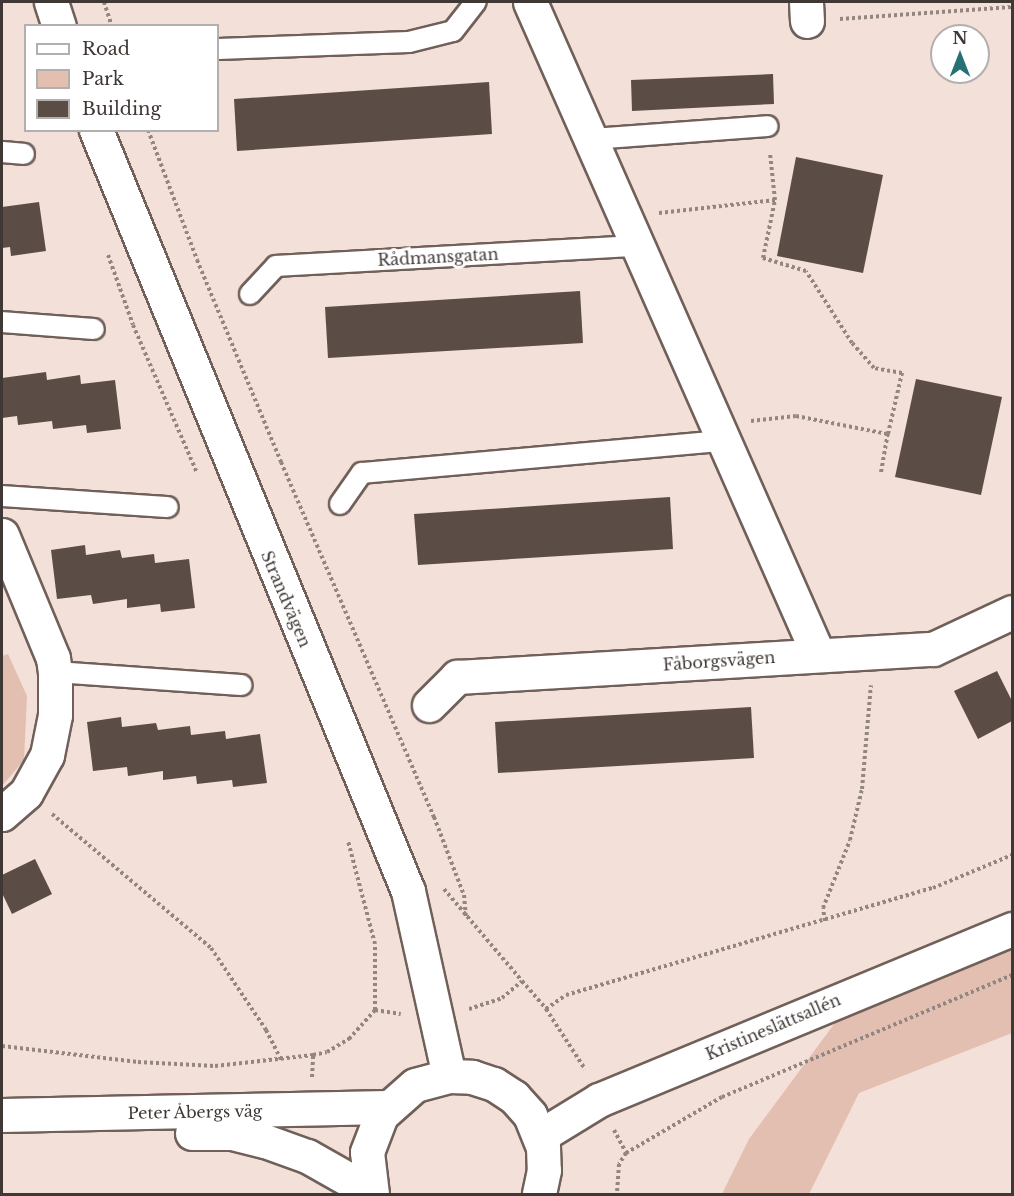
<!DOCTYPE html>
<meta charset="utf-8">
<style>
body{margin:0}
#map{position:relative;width:1014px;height:1196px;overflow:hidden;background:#f3e0d8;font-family:"Libre Baskerville",serif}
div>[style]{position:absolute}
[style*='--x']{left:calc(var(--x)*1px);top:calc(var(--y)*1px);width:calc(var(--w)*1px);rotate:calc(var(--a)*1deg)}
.green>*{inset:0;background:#e2bfb0}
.building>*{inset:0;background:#5c4c46}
.path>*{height:4px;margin-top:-2px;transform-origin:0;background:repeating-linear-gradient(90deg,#938681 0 3px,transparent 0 6px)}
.roads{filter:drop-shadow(2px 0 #706059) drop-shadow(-2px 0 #706059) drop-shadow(0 2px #706059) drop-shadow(0 -2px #706059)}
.service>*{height:20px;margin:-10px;padding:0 10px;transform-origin:10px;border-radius:10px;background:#fff}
.minor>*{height:33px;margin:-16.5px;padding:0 16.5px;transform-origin:16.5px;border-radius:16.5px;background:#fff}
.tertiary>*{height:33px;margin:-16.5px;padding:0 16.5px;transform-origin:16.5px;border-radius:16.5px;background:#fff}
span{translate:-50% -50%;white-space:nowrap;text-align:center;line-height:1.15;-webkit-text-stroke:6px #fff;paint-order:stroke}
.street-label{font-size:16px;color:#3f3835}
.frame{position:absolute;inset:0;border:3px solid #3f3835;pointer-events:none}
.legend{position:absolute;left:24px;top:24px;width:195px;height:108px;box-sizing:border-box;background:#fff;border:2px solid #b2afae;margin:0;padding:8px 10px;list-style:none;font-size:18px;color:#3f3835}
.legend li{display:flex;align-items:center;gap:12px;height:30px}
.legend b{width:30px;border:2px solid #b2afae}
.north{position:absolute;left:930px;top:24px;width:60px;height:60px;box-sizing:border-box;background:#fff;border:2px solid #b2afae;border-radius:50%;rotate:0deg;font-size:16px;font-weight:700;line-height:24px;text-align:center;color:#3f3835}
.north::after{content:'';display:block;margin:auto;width:21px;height:27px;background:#267173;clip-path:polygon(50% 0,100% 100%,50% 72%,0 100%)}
</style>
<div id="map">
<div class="green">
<i style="clip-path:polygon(8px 654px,27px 696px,24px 760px,2px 786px,2px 656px)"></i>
<i style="clip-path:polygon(1012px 941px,1012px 1033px,859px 1093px,809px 1194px,722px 1194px,749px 1139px,843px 1012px)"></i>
</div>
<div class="building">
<i style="clip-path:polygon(773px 74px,774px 104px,632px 111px,631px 80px)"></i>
<i style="clip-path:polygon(489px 82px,492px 134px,237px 151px,234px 99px)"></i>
<i style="clip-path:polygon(796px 157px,883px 175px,863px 273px,777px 256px)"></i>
<i style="clip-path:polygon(39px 202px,46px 251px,11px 256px,10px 247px,2px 248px,2px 207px)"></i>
<i style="clip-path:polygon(580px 291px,583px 343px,328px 358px,325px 307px)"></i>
<i style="clip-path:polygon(46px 372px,47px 380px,80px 375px,81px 384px,115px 380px,121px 429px,87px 433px,86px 425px,53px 429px,52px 421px,18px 425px,17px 416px,2px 418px,2px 378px)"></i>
<i style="clip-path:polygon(916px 379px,1002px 397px,981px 495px,895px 477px)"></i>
<i style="clip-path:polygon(670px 497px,673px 549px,418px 565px,414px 514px)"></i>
<i style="clip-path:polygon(85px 545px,86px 555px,120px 550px,122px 558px,154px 554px,155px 563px,189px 559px,195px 608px,161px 612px,160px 604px,127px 608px,127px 599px,93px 604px,91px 595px,57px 599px,51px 550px)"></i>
<i style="clip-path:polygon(997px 671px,1012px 701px,1012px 721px,978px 739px,954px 691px)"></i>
<i style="clip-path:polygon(751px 707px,754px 758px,498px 773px,495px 722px)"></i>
<i style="clip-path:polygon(121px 717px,122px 727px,156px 723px,158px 730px,190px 726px,191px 735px,225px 731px,226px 739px,260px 734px,267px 783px,233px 787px,232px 780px,197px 784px,196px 776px,163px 780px,163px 771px,128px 776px,127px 767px,93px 771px,87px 722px)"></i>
<i style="clip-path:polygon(35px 859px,52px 894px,12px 914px,2px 893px,2px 875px)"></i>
</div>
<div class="path">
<i style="--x:104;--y:2;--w:25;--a:72"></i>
<i style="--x:840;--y:19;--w:172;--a:-4"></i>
<i style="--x:148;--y:130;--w:139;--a:69.3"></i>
<i style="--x:197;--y:260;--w:219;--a:67.4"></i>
<i style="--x:281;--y:462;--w:387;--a:66.7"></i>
<i style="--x:434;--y:817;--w:84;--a:69"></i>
<i style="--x:464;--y:895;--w:23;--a:85"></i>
<i style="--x:659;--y:213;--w:117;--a:-6.4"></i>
<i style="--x:775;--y:200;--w:47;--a:-96.1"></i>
<i style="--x:108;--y:255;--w:74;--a:70.3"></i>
<i style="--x:133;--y:325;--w:161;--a:66.6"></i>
<i style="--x:751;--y:421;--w:45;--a:-6.3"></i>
<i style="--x:796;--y:416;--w:94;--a:11.1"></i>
<i style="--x:888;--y:434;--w:63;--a:-77.1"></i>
<i style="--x:902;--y:373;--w:28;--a:-170"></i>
<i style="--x:874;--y:368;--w:33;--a:-131"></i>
<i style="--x:852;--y:343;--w:85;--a:-122.6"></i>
<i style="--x:806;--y:271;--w:45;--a:-163.2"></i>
<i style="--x:763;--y:258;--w:59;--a:-78.3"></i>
<i style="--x:881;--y:472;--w:39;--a:-80"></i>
<i style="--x:52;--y:814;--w:208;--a:40.1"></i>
<i style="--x:211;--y:948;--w:99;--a:56.1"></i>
<i style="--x:266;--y:1030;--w:35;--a:63"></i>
<i style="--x:444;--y:889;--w:121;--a:49.7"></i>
<i style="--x:825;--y:921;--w:13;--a:-99"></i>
<i style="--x:823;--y:908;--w:73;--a:-68.3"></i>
<i style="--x:850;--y:840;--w:52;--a:-76.8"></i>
<i style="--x:862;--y:789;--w:104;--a:-85.1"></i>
<i style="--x:469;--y:1009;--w:35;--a:-18"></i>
<i style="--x:502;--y:998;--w:26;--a:-40"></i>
<i style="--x:522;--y:981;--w:37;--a:49"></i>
<i style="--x:546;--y:1009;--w:72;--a:57"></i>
<i style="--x:546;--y:1009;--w:24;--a:-35"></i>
<i style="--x:566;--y:995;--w:382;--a:-16.3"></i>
<i style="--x:933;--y:888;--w:86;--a:-22.7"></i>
<i style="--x:375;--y:1010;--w:26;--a:9"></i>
<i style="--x:2;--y:1046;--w:137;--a:6.7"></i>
<i style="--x:138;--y:1062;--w:77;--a:3"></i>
<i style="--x:215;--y:1066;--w:99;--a:-6.4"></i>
<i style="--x:312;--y:1077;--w:22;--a:-87"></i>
<i style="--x:313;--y:1055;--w:14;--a:-12"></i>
<i style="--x:327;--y:1052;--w:26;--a:-31"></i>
<i style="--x:349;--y:1039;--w:39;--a:-48"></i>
<i style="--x:375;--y:1010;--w:66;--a:-90"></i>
<i style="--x:375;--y:944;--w:106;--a:-104.7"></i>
<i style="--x:614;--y:1130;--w:26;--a:62"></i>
<i style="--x:626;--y:1153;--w:13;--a:122"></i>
<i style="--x:619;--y:1164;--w:30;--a:94"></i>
<i style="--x:626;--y:1153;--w:111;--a:-30.3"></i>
<i style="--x:722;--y:1097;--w:315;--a:-22.8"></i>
</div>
<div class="roads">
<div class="service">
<i style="--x:218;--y:49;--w:191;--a:-2.1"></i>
<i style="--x:409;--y:42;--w:45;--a:-14"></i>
<i style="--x:453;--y:31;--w:37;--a:-52"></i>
<i style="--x:592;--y:139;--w:176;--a:-4.2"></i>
<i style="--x:2;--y:152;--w:22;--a:5"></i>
<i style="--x:250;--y:294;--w:38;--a:-47"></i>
<i style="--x:276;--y:266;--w:364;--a:-3.2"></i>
<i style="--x:2;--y:322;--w:92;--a:4.4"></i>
<i style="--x:2;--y:496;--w:166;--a:3.8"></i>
<i style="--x:340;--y:504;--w:38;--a:-55"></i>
<i style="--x:362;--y:473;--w:360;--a:-5.1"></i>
<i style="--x:55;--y:672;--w:187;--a:4"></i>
</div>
<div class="minor">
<i style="--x:530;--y:2;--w:713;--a:66.17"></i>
<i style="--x:806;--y:2;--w:19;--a:87"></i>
<i style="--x:2;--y:535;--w:133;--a:67.5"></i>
<i style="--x:53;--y:658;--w:14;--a:82"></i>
<i style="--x:55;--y:672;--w:43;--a:90"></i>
<i style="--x:55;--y:715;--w:41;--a:101.3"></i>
<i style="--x:47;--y:755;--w:43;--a:118.9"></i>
<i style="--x:26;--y:793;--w:32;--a:139"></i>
<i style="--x:429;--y:705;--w:40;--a:-45"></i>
<i style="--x:457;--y:677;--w:477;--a:-3.4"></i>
<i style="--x:933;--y:649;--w:87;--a:-25.1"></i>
</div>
<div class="tertiary">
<i style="--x:51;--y:2;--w:25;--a:72"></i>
<i style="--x:96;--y:130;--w:822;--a:67.71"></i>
<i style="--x:408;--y:891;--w:189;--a:77.5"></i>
<i style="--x:2;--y:1115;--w:385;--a:-1.2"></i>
<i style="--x:192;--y:1133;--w:40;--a:0"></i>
<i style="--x:232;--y:1133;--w:34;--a:14"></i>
<i style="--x:265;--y:1141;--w:45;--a:19.7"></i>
<i style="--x:307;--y:1156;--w:73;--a:29.4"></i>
<i style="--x:540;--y:1136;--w:69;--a:-31.4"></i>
<i style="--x:599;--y:1100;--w:447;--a:-22.5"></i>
<i style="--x:372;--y:1194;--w:42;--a:-96.8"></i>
<i style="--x:367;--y:1152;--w:40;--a:-69"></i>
<i style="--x:381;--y:1115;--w:45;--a:-41.4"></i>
<i style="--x:415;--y:1085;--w:35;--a:-15"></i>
<i style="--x:449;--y:1076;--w:23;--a:2"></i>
<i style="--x:472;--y:1077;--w:23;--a:18"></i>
<i style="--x:494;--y:1084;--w:24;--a:33"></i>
<i style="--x:514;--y:1097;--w:24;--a:48"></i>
<i style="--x:530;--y:1115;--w:35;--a:68"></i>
<i style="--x:543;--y:1147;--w:23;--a:88"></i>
<i style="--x:544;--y:1170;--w:25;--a:102"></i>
</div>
</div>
<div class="street-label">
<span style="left:438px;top:257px;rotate:-3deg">Rådmansgatan</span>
<span style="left:286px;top:599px;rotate:67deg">Strandvägen</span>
<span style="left:719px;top:661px;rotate:-4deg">Fåborgsvägen</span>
<span style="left:773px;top:1027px;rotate:-23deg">Kristineslättsallén</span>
<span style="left:195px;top:1112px;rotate:-1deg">Peter Åbergs väg</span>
</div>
<div class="frame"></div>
<ul class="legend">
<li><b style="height:8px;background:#fff"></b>Road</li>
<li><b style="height:16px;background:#e2bfb0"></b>Park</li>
<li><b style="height:16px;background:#5c4c46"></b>Building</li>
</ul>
<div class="north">N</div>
</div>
